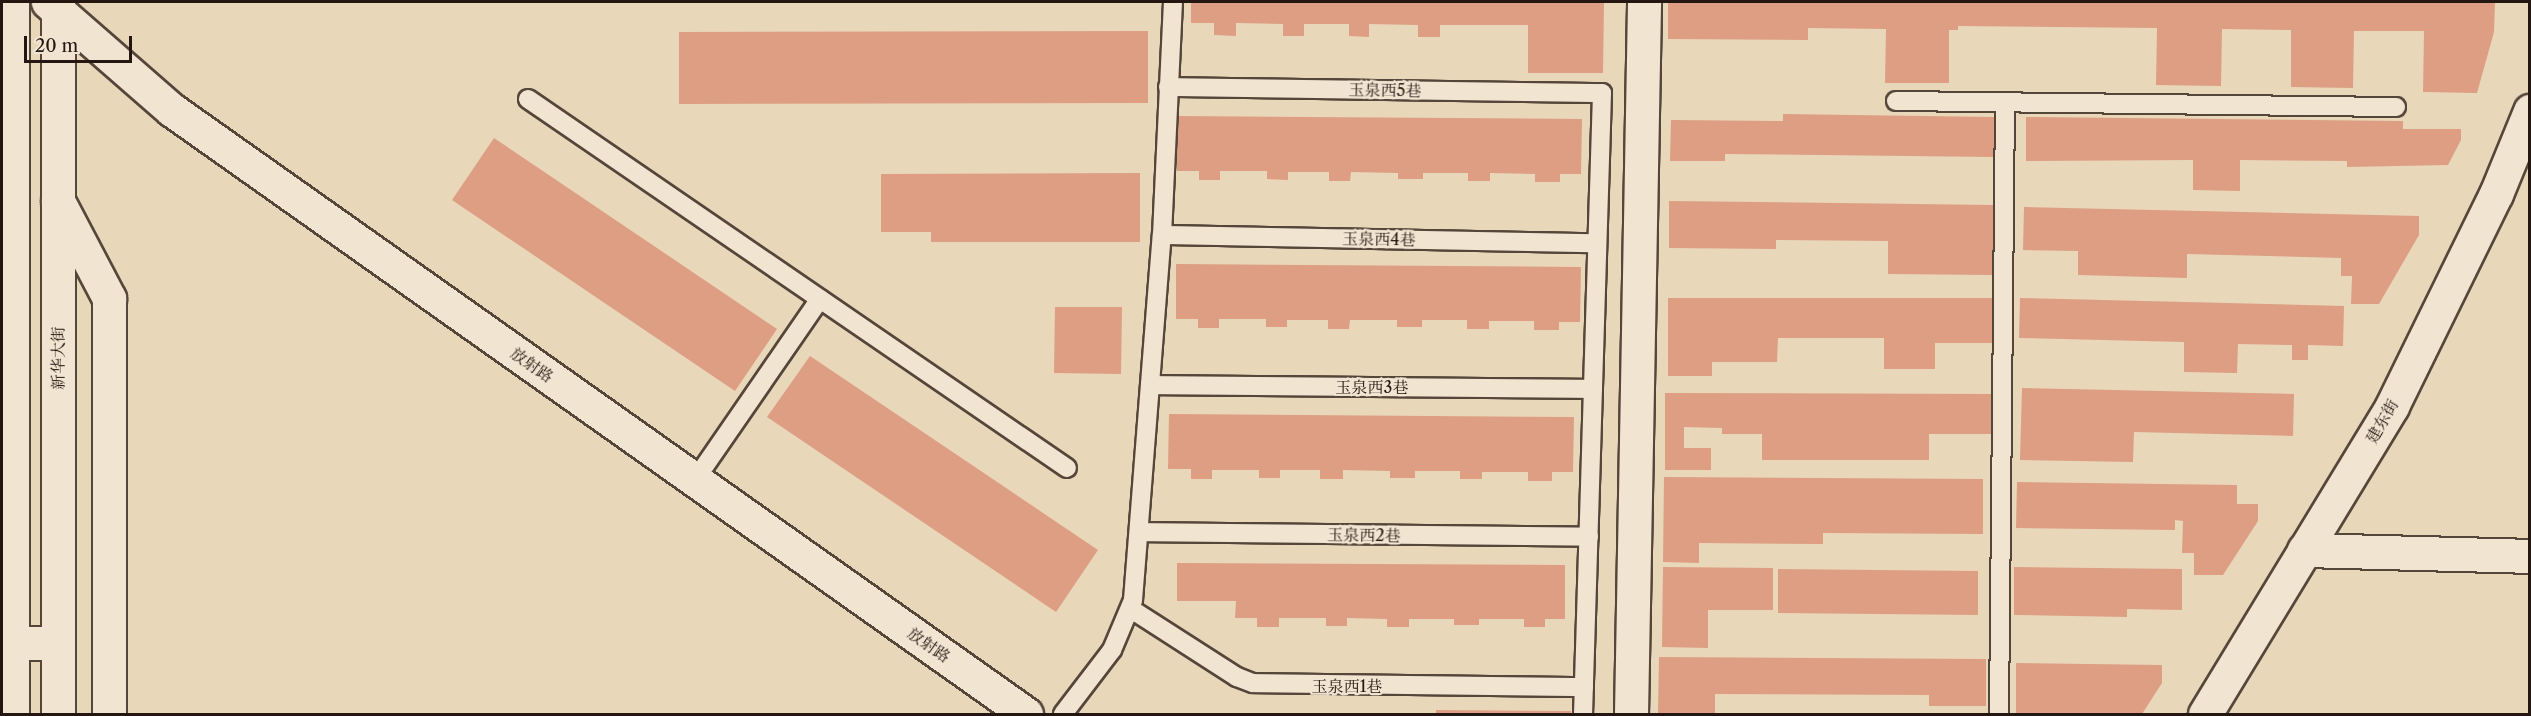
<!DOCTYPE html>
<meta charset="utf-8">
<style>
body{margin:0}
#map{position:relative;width:2531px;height:716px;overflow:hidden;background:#e9d7ba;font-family:"Libre Caslon Text","Noto Serif SC",serif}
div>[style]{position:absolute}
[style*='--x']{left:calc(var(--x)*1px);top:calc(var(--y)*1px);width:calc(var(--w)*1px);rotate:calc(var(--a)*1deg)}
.building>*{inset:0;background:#dd9e83}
.roads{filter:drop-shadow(2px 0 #55463a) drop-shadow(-2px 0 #55463a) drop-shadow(0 2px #55463a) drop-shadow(0 -2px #55463a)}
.service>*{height:18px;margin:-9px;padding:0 9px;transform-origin:9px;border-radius:9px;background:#f1e5d2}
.minor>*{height:33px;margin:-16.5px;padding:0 16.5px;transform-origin:16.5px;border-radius:16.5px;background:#f1e5d2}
.tertiary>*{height:33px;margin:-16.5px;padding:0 16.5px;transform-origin:16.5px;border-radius:16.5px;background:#f1e5d2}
.secondary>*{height:33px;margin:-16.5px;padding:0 16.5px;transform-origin:16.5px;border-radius:16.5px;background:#f1e5d2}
span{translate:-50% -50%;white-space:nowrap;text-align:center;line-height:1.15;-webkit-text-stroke:4.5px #f1e5d2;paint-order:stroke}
.street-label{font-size:16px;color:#241610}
.frame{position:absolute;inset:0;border:3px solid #241610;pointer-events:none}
.scale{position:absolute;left:24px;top:36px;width:108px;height:27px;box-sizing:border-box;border:3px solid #241610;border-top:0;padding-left:8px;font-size:18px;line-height:21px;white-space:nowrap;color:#241610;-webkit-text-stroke:4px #f1e5d2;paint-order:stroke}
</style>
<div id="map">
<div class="building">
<i style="clip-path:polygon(1191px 2px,1604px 2px,1603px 73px,1528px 73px,1528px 25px,1440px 25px,1440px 37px,1418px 37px,1418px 25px,1369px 24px,1369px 37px,1349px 36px,1349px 24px,1304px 24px,1304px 36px,1283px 36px,1283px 24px,1236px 23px,1236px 36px,1214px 35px,1214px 23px,1191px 23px)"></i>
<i style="clip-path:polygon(1668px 2px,2495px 2px,2494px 32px,2477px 93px,2423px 92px,2424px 31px,2354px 31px,2353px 88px,2291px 87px,2291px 30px,2222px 29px,2221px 86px,2156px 85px,2157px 28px,1958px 26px,1958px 30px,1949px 30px,1949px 83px,1885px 83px,1886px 29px,1808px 28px,1808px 40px,1668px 39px)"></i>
<i style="clip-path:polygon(1148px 31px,1148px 103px,679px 104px,679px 32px)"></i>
<i style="clip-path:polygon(1783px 114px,1994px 117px,1994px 157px,1725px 154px,1725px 161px,1670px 161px,1671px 120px,1783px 121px)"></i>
<i style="clip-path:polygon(1177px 116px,1582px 119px,1581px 174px,1560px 174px,1560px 182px,1535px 182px,1535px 174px,1490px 173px,1490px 181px,1468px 181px,1468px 173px,1423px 173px,1423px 179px,1398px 179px,1398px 173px,1351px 172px,1350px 181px,1329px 181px,1329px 172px,1288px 172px,1288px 180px,1267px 179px,1267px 171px,1220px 171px,1220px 180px,1199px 180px,1199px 171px,1177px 171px)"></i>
<i style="clip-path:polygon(2026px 117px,2403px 121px,2403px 129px,2461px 129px,2461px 140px,2448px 165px,2347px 167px,2347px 161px,2240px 160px,2240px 191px,2193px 190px,2193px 160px,2026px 161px)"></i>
<i style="clip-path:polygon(494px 138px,777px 329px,735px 391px,452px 200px)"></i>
<i style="clip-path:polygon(1140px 173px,1140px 242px,931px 242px,931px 232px,881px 232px,881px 174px)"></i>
<i style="clip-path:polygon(1669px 201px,1994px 205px,1993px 275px,1888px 274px,1888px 241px,1776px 240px,1776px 249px,1669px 248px)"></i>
<i style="clip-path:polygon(2024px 207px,2419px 216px,2419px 235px,2379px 304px,2351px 304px,2352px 276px,2341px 276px,2341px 258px,2187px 254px,2187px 278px,2078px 275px,2078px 251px,2023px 250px)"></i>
<i style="clip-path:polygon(1176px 264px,1581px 267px,1580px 322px,1559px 322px,1559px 330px,1534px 330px,1534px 321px,1489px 321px,1489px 329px,1467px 329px,1467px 320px,1422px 320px,1422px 327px,1397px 327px,1397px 320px,1350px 320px,1349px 329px,1328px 329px,1328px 320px,1287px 320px,1287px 327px,1266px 327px,1266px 319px,1219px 319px,1219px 328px,1198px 328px,1198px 319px,1176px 319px)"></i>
<i style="clip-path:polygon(1668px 298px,1992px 298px,1992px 343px,1935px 343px,1935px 369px,1884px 369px,1884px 338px,1778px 338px,1777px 362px,1712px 362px,1712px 376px,1668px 376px)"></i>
<i style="clip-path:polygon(2020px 298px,2344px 306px,2343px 346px,2308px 345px,2308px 360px,2292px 360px,2292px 345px,2238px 344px,2237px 373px,2184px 372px,2184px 342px,2019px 338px)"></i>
<i style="clip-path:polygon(1055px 307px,1122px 307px,1121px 374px,1054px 373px)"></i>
<i style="clip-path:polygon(810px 356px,1098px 550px,1056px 612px,767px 417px)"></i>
<i style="clip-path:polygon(2022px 388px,2294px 394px,2293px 436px,2134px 432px,2133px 462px,2020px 460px)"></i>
<i style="clip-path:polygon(1665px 393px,1991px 394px,1991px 434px,1929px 434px,1929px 460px,1762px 460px,1762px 434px,1722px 434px,1722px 428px,1684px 427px,1684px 448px,1711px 448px,1711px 470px,1665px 470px)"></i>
<i style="clip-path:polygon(1169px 414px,1574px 417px,1573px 472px,1552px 472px,1552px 481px,1528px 481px,1528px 472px,1482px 472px,1482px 479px,1460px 479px,1460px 471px,1415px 471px,1415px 478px,1390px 478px,1390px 471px,1343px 470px,1343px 479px,1320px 479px,1320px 470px,1280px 470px,1280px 478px,1259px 478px,1259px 470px,1212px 470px,1212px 479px,1191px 479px,1191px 469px,1168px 469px)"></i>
<i style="clip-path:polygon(1664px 477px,1983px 479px,1983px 534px,1823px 533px,1823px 544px,1699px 543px,1699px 563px,1663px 562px)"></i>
<i style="clip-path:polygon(2017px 482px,2237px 485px,2237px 504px,2258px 504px,2258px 521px,2223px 575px,2194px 575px,2194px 553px,2182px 553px,2183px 521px,2175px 520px,2175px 530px,2016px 528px)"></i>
<i style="clip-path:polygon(1177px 563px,1565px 565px,1565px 619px,1545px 619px,1545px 627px,1524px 627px,1524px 619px,1479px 619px,1479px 625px,1454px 625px,1454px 619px,1409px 619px,1409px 627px,1387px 627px,1387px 619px,1347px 618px,1347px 626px,1326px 626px,1326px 618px,1279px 618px,1279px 627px,1257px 627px,1257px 618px,1235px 618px,1236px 601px,1177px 601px)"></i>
<i style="clip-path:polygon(1663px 567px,1773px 568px,1773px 610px,1708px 610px,1708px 648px,1662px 647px)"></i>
<i style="clip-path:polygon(2014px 567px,2182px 569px,2182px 610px,2127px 609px,2127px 617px,2014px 615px)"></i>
<i style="clip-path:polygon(1778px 569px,1978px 571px,1978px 615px,1778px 613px)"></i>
<i style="clip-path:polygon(1659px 657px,1986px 659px,1986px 706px,1929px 706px,1929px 695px,1715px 694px,1715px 714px,1658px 714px)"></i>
<i style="clip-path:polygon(2016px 663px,2162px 665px,2162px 683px,2142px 714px,2016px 714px)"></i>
<i style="clip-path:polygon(1436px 710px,1571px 711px,1571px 714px,1436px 714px)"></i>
</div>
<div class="roads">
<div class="service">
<i style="--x:1168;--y:87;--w:434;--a:0.8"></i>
<i style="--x:1602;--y:93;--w:621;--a:91.75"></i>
<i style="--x:528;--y:99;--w:653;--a:34.4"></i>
<i style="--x:1896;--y:101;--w:500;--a:0.69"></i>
<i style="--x:1162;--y:235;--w:435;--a:1.1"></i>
<i style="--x:1150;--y:385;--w:443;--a:0.5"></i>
<i style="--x:695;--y:480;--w:220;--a:-55.4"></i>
<i style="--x:1139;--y:532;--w:450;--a:0.6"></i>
<i style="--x:1131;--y:609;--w:126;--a:32.7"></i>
<i style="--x:1237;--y:677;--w:17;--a:21"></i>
<i style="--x:1253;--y:683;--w:331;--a:0.7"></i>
<i style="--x:1063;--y:714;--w:81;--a:-52.6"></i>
<i style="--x:1112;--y:650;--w:54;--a:-67.2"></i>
<i style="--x:1133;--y:600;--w:366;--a:-85.5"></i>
<i style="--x:1162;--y:235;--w:233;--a:-87.3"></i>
<i style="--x:1999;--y:714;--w:612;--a:-89.44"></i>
</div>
<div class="minor">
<i style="--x:58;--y:201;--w:110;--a:62.3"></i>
<i style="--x:109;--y:298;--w:416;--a:90"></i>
<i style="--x:2304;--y:550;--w:226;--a:1.5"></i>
<i style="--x:1631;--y:714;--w:712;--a:-88.95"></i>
</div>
<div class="tertiary">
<i style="--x:48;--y:2;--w:164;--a:41.1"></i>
<i style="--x:172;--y:110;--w:1046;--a:35.27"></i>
<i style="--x:2;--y:643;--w:56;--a:0"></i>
<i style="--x:2205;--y:714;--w:360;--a:-58.7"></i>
<i style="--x:2392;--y:406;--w:236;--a:-63.9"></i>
<i style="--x:2496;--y:194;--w:90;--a:-67.7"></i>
</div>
<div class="secondary">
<i style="--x:12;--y:2;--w:712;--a:90"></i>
<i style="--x:58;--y:2;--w:712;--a:90"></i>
</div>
</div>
<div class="street-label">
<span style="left:1385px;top:90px;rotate:1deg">玉泉西5巷</span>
<span style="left:1379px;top:239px;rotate:1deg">玉泉西4巷</span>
<span style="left:58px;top:358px;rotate:-90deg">新华大街</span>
<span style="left:532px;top:365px;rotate:35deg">放射路</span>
<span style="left:1372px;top:387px">玉泉西3巷</span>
<span style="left:2382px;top:421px;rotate:-60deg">建东街</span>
<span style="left:1364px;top:535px;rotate:1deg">玉泉西2巷</span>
<span style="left:929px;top:645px;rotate:35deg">放射路</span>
<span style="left:1347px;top:686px">玉泉西1巷</span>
</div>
<div class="frame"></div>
<div class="scale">20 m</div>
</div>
